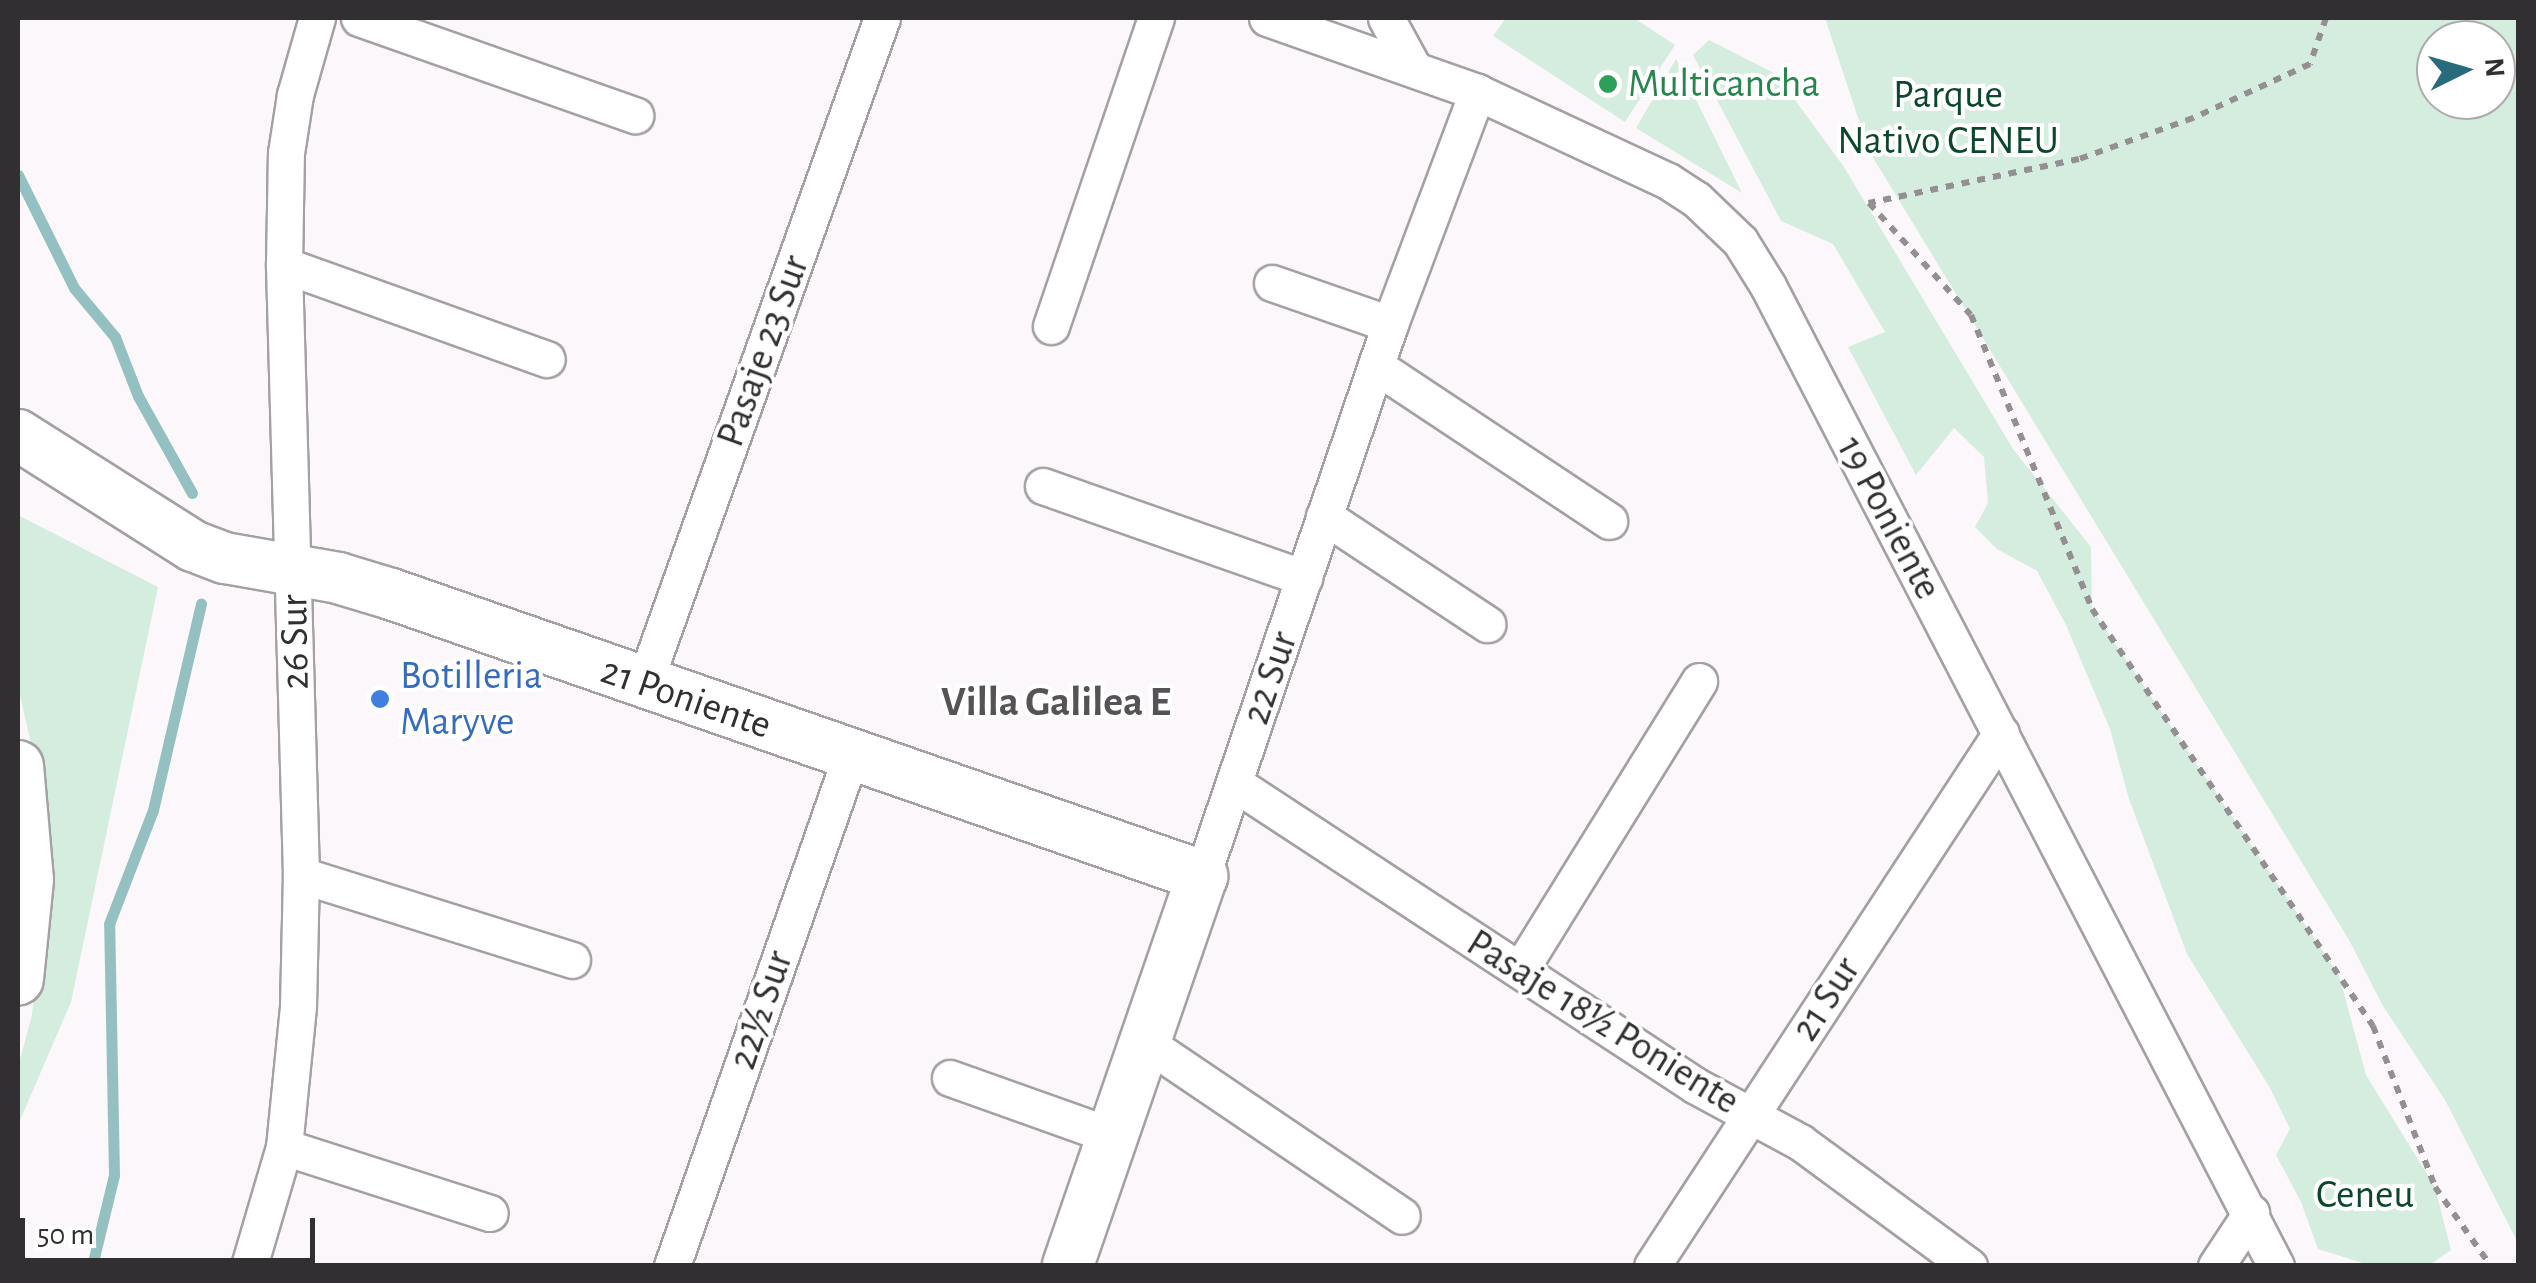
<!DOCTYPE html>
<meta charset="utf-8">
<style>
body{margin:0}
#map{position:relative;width:2536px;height:1283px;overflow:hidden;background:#fcf7fb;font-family:"Alegreya Sans",sans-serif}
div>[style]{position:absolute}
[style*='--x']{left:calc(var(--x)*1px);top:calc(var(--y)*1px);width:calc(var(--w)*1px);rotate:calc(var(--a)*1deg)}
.green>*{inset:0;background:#d5edde}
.stream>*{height:11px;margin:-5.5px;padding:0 5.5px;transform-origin:5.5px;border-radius:5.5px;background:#95c0c1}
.path>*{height:6px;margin-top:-3px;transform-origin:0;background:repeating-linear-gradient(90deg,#938f92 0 8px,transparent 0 16px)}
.roads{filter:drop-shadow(2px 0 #a4a0a3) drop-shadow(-2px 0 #a4a0a3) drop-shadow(0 2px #a4a0a3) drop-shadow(0 -2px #a4a0a3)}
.street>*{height:35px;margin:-17.5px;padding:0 17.5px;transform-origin:17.5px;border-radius:17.5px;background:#fff}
.secondary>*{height:50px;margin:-25px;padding:0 25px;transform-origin:25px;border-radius:25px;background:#fff}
.dots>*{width:28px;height:28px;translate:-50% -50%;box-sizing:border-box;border:5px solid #fff;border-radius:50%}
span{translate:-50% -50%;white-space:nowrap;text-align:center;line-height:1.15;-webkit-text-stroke:8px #fff;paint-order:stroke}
.leisure-label{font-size:40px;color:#27864d}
.left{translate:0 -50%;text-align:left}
.park-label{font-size:40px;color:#0b472c}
.street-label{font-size:40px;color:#312f31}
.shop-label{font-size:40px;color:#366cbe}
.neighbourhood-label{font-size:42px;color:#565356;font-weight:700}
.frame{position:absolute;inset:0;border:20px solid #312f31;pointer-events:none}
.north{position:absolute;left:2416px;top:20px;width:100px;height:100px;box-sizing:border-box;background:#fff;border:2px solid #adacad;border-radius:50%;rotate:85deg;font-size:28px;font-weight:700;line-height:40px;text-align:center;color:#312f31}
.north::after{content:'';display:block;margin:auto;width:35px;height:45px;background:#286b7d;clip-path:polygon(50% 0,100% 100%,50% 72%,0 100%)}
.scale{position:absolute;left:20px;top:1218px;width:295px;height:45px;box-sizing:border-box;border:5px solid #312f31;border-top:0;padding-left:12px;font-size:30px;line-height:35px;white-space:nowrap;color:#312f31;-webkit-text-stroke:8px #fff;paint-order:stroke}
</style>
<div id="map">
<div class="green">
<i style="clip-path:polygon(1506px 18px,1634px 18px,1675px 45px,1625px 122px,1493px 36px)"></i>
<i style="clip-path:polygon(evenodd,1825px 18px,2518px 18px,2518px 1243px,2445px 1100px,2383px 1006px,2349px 940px,1869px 151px,1825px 18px,2496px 40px,2496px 100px,2436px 100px,2436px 40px,2496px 40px)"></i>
<i style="clip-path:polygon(1709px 40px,1776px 74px,1844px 167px,2013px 449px,2091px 547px,2092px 609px,2339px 975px,2366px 1075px,2435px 1187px,2451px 1250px,2431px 1264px,2369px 1265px,2318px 1249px,2301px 1202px,2276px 1155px,2290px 1129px,2270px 1088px,2187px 954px,2129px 799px,2110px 729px,2066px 625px,2037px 571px,1997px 549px,1975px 527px,1988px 503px,1984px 457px,1954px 428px,1916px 475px,1848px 347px,1885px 332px,1833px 244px,1781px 221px,1693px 55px)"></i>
<i style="clip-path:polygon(1676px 59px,1742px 193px,1636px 128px)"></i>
<i style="clip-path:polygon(18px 515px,158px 587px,71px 1002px,18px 1125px,18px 1067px,32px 1015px,41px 926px,35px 761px,18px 687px)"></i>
</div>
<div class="stream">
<i style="--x:18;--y:175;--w:126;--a:63.6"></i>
<i style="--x:74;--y:288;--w:64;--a:50.1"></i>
<i style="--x:115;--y:337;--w:63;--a:68.7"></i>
<i style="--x:138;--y:396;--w:111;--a:60.9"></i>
<i style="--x:92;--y:1266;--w:94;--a:-76.4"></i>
<i style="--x:114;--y:1175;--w:251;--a:-91.1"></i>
<i style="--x:109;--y:924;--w:122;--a:-68.9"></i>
<i style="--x:153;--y:810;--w:212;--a:-76.9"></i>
</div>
<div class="path">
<i style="--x:2326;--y:18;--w:49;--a:109.2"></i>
<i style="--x:2310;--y:64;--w:129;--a:155.2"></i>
<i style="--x:2193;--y:118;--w:121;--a:160.2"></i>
<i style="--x:2079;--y:159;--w:215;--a:168.2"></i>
<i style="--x:1869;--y:203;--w:151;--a:47.7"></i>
<i style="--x:1971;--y:315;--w:318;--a:67.6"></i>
<i style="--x:2092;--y:609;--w:503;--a:56.03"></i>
<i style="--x:2373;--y:1026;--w:173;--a:68.9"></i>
<i style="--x:2435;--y:1187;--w:97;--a:54.7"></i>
</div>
<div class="roads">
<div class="street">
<i style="--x:359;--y:18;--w:293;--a:19.4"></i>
<i style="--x:1267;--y:18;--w:223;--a:19.4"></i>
<i style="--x:1477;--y:92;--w:211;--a:25"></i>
<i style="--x:1668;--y:181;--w:33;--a:33"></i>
<i style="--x:1696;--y:199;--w:61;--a:43.7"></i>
<i style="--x:1740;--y:241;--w:53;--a:58.1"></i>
<i style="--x:1768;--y:286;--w:1104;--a:62.6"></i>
<i style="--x:1386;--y:18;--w:58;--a:61.2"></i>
<i style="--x:284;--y:265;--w:279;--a:19.7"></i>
<i style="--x:1272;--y:283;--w:125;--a:19.2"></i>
<i style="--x:1051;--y:326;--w:325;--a:-71.2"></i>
<i style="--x:1376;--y:366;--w:280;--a:33.6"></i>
<i style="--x:1043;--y:486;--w:277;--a:19.4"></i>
<i style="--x:1324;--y:516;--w:196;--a:33.5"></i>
<i style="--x:644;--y:684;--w:707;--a:-70.34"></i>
<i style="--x:1234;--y:783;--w:552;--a:33.26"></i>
<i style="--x:1696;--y:1086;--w:118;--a:28.3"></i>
<i style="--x:1800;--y:1142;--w:210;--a:36.3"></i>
<i style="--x:301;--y:875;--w:284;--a:17.4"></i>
<i style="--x:1202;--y:876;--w:583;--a:-71.19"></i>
<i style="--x:1390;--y:324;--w:248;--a:-69.4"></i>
<i style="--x:1520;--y:970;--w:340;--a:-58.2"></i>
<i style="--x:1145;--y:1042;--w:310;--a:34.1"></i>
<i style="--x:950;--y:1078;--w:173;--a:19.6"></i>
<i style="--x:284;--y:1147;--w:216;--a:17.8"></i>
<i style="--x:249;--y:1266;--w:124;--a:-73.6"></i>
<i style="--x:284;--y:1147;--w:142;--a:-84.3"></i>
<i style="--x:298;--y:1006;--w:131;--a:-88.7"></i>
<i style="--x:301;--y:875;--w:610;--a:-91.6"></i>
<i style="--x:284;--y:265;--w:112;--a:-89"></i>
<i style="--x:286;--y:153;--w:59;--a:-81.2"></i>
<i style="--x:295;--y:95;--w:80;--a:-74.1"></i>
<i style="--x:672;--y:1266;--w:541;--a:-70.69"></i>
<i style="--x:1652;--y:1266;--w:637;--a:-56.78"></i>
<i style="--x:2216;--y:1266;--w:64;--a:-56.6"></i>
</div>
<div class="secondary">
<i style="--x:18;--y:435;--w:207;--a:32.4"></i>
<i style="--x:193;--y:546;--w:34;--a:21"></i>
<i style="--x:225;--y:558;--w:115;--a:10"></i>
<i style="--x:338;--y:578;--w:55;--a:16.8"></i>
<i style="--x:391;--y:594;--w:859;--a:19.17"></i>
<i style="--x:1202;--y:876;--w:412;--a:109"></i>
<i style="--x:18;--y:766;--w:114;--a:85"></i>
<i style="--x:28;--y:880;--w:100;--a:95.8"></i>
</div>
</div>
<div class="dots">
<i style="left:1608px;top:84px;background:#2e9e5b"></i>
<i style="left:380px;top:699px;background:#3f7fe0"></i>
</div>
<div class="leisure-label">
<span class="left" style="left:1628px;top:84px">Multicancha</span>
</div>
<div class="park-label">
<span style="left:1948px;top:118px">Parque<br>Nativo CENEU</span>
<span style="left:2365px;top:1195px">Ceneu</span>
</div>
<div class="street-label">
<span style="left:763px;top:351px;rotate:-70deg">Pasaje 23 Sur</span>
<span style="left:1889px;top:518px;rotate:62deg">19 Poniente</span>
<span style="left:295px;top:642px;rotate:-91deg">26 Sur</span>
<span style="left:1270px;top:678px;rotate:-71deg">22 Sur</span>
<span style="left:686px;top:698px;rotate:19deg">21 Poniente</span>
<span style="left:1826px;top:999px;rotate:-57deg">21 Sur</span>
<span style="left:761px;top:1010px;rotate:-71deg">22½ Sur</span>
<span style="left:1603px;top:1022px;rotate:32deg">Pasaje 18½ Poniente</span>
</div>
<div class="shop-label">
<span class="left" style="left:400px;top:699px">Botilleria<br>Maryve</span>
</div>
<div class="neighbourhood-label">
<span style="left:1056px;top:702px">Villa Galilea E</span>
</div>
<div class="frame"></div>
<div class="north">N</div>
<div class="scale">50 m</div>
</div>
